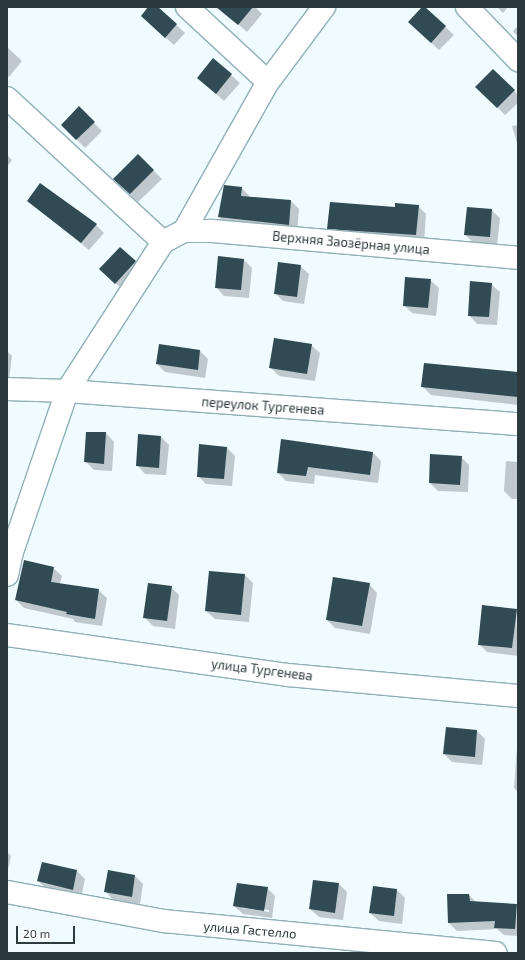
<!DOCTYPE html>
<meta charset="utf-8">
<style>
body{margin:0}
#map{position:relative;width:525px;height:960px;overflow:hidden;background:#effbff;font-family:"Exo 2",sans-serif}
div>[style]{position:absolute}
[style*='--x']{left:calc(var(--x)*1px);top:calc(var(--y)*1px);width:calc(var(--w)*1px);rotate:calc(var(--a)*1deg)}
.shadow>*{inset:0;background:#0003}
.building>*{inset:0;background:#304b53}
.roads{filter:drop-shadow(1px 0 #91afb7) drop-shadow(-1px 0 #91afb7) drop-shadow(0 1px #91afb7) drop-shadow(0 -1px #91afb7)}
.minor>*{height:22px;margin:-11px;padding:0 11px;transform-origin:11px;border-radius:11px;background:#fff}
span{translate:-50% -50%;white-space:nowrap;text-align:center;line-height:1.15;-webkit-text-stroke:4px #fff;paint-order:stroke}
.street-label{font-size:13px;color:#2d3a3d}
.frame{position:absolute;inset:0;border:8px solid #2d3a3d;pointer-events:none}
.scale{position:absolute;left:16px;top:926px;width:59px;height:18px;box-sizing:border-box;border:2px solid #2d3a3d;border-top:0;padding-left:5px;font-size:12px;line-height:14px;white-space:nowrap;color:#2d3a3d;-webkit-text-stroke:3px #fff;paint-order:stroke}
</style>
<div id="map">
<div class="shadow">
<i style="clip-path:polygon(150px 7px,157px 7px,185px 33px,174px 45px,150px 24px)"></i>
<i style="clip-path:polygon(219px 7px,255px 7px,262px 14px,247px 32px)"></i>
<i style="clip-path:polygon(424px 7px,454px 35px,439px 50px,417px 30px)"></i>
<i style="clip-path:polygon(497px 7px,508px 7px,503px 13px)"></i>
<i style="clip-path:polygon(518px 26px,518px 37px,513px 31px)"></i>
<i style="clip-path:polygon(7px 47px,22px 61px,9px 77px,7px 75px)"></i>
<i style="clip-path:polygon(214px 60px,240px 83px,224px 101px,198px 78px)"></i>
<i style="clip-path:polygon(493px 70px,518px 95px,518px 103px,505px 115px,477px 87px)"></i>
<i style="clip-path:polygon(79px 108px,102px 131px,85px 148px,62px 125px)"></i>
<i style="clip-path:polygon(518px 125px,518px 146px,512px 126px)"></i>
<i style="clip-path:polygon(7px 155px,12px 160px,7px 167px)"></i>
<i style="clip-path:polygon(138px 155px,162px 179px,138px 202px,122px 187px)"></i>
<i style="clip-path:polygon(242px 188px,250px 197px,291px 201px,299px 209px,297px 233px,227px 225px,219px 217px)"></i>
<i style="clip-path:polygon(29px 201px,96px 225px,104px 233px,89px 250px)"></i>
<i style="clip-path:polygon(418px 206px,426px 214px,424px 243px,337px 236px,328px 228px,396px 208px)"></i>
<i style="clip-path:polygon(491px 210px,500px 218px,497px 245px,474px 243px,465px 235px)"></i>
<i style="clip-path:polygon(121px 248px,143px 270px,124px 291px,109px 277px)"></i>
<i style="clip-path:polygon(244px 260px,252px 268px,249px 298px,224px 296px,216px 287px)"></i>
<i style="clip-path:polygon(300px 266px,309px 274px,304px 304px,283px 301px,275px 293px)"></i>
<i style="clip-path:polygon(430px 280px,439px 288px,436px 316px,412px 313px,404px 305px)"></i>
<i style="clip-path:polygon(491px 284px,500px 292px,497px 325px,477px 324px,469px 315px)"></i>
<i style="clip-path:polygon(311px 345px,320px 353px,315px 381px,279px 376px,271px 368px)"></i>
<i style="clip-path:polygon(7px 351px,12px 356px,9px 379px,7px 379px)"></i>
<i style="clip-path:polygon(200px 351px,208px 359px,205px 378px,165px 372px,157px 364px)"></i>
<i style="clip-path:polygon(518px 372px,518px 405px,431px 395px,422px 386px)"></i>
<i style="clip-path:polygon(106px 433px,114px 442px,112px 471px,94px 470px,86px 462px)"></i>
<i style="clip-path:polygon(161px 437px,169px 445px,166px 475px,145px 474px,137px 465px)"></i>
<i style="clip-path:polygon(227px 448px,235px 456px,232px 486px,206px 484px,198px 476px)"></i>
<i style="clip-path:polygon(373px 453px,381px 461px,378px 483px,315px 475px,314px 484px,286px 481px,278px 473px)"></i>
<i style="clip-path:polygon(461px 457px,469px 465px,468px 492px,438px 491px,430px 483px)"></i>
<i style="clip-path:polygon(506px 461px,518px 462px,518px 499px,512px 499px,504px 491px)"></i>
<i style="clip-path:polygon(53px 568px,62px 576px,60px 584px,98px 590px,107px 598px,102px 626px,75px 622px,73px 619px,24px 608px,16px 600px)"></i>
<i style="clip-path:polygon(245px 575px,253px 583px,249px 622px,215px 619px,206px 611px)"></i>
<i style="clip-path:polygon(369px 584px,377px 593px,370px 634px,335px 628px,327px 620px)"></i>
<i style="clip-path:polygon(171px 587px,179px 595px,175px 629px,153px 626px,145px 618px)"></i>
<i style="clip-path:polygon(516px 610px,518px 656px,487px 652px,479px 644px)"></i>
<i style="clip-path:polygon(477px 731px,485px 739px,482px 765px,452px 762px,444px 754px)"></i>
<i style="clip-path:polygon(517px 747px,518px 747px,518px 792px,514px 788px)"></i>
<i style="clip-path:polygon(7px 852px,11px 856px,7px 874px)"></i>
<i style="clip-path:polygon(77px 871px,85px 879px,81px 897px,47px 889px,38px 881px)"></i>
<i style="clip-path:polygon(109px 871px,135px 876px,143px 884px,140px 904px,113px 900px,105px 891px)"></i>
<i style="clip-path:polygon(339px 884px,347px 892px,343px 920px,319px 917px,310px 909px)"></i>
<i style="clip-path:polygon(374px 887px,397px 890px,405px 898px,402px 924px,379px 921px,370px 913px)"></i>
<i style="clip-path:polygon(evenodd,267px 888px,275px 896px,272px 918px,243px 914px,234px 906px,267px 888px,242px 906px,269px 910px,269px 912px,242px 908px,242px 906px)"></i>
<i style="clip-path:polygon(469px 895px,477px 903px,516px 905px,518px 936px,504px 935px,497px 929px,457px 931px,449px 923px)"></i>
</div>
<div class="building">
<i style="clip-path:polygon(148px 7px,158px 7px,177px 24px,165px 38px,141px 16px)"></i>
<i style="clip-path:polygon(216px 7px,253px 7px,238px 25px)"></i>
<i style="clip-path:polygon(422px 7px,425px 7px,446px 26px,431px 43px,408px 22px)"></i>
<i style="clip-path:polygon(213px 58px,232px 74px,216px 94px,197px 78px)"></i>
<i style="clip-path:polygon(493px 69px,515px 90px,497px 108px,475px 87px)"></i>
<i style="clip-path:polygon(79px 106px,95px 122px,76px 140px,61px 125px)"></i>
<i style="clip-path:polygon(138px 154px,154px 170px,130px 194px,113px 179px)"></i>
<i style="clip-path:polygon(40px 183px,97px 224px,81px 243px,27px 201px)"></i>
<i style="clip-path:polygon(224px 185px,242px 187px,241px 196px,291px 200px,289px 225px,218px 217px)"></i>
<i style="clip-path:polygon(330px 202px,395px 207px,395px 203px,419px 205px,416px 235px,327px 229px)"></i>
<i style="clip-path:polygon(467px 207px,492px 209px,490px 237px,464px 235px)"></i>
<i style="clip-path:polygon(120px 247px,136px 261px,115px 284px,99px 269px)"></i>
<i style="clip-path:polygon(218px 256px,244px 259px,241px 290px,215px 288px)"></i>
<i style="clip-path:polygon(278px 262px,301px 265px,297px 297px,274px 294px)"></i>
<i style="clip-path:polygon(405px 277px,431px 279px,428px 308px,403px 306px)"></i>
<i style="clip-path:polygon(470px 281px,492px 283px,489px 317px,468px 316px)"></i>
<i style="clip-path:polygon(274px 338px,312px 344px,307px 374px,269px 368px)"></i>
<i style="clip-path:polygon(159px 344px,200px 350px,198px 370px,156px 364px)"></i>
<i style="clip-path:polygon(424px 363px,518px 372px,518px 397px,421px 387px)"></i>
<i style="clip-path:polygon(86px 432px,106px 432px,104px 464px,84px 462px)"></i>
<i style="clip-path:polygon(138px 434px,161px 436px,159px 468px,136px 466px)"></i>
<i style="clip-path:polygon(281px 439px,373px 452px,370px 475px,308px 467px,306px 476px,277px 473px)"></i>
<i style="clip-path:polygon(199px 444px,227px 447px,224px 479px,197px 477px)"></i>
<i style="clip-path:polygon(430px 454px,462px 456px,460px 485px,429px 483px)"></i>
<i style="clip-path:polygon(24px 560px,54px 567px,51px 582px,99px 589px,95px 619px,66px 614px,67px 612px,15px 600px)"></i>
<i style="clip-path:polygon(209px 571px,245px 574px,241px 615px,205px 611px)"></i>
<i style="clip-path:polygon(333px 577px,370px 583px,362px 626px,326px 620px)"></i>
<i style="clip-path:polygon(148px 583px,172px 586px,167px 621px,143px 618px)"></i>
<i style="clip-path:polygon(482px 605px,517px 609px,512px 648px,478px 645px)"></i>
<i style="clip-path:polygon(446px 727px,477px 730px,475px 757px,443px 754px)"></i>
<i style="clip-path:polygon(42px 862px,77px 870px,73px 890px,37px 881px)"></i>
<i style="clip-path:polygon(108px 870px,135px 875px,132px 897px,104px 892px)"></i>
<i style="clip-path:polygon(313px 880px,339px 883px,335px 913px,309px 909px)"></i>
<i style="clip-path:polygon(237px 883px,268px 887px,264px 911px,233px 906px)"></i>
<i style="clip-path:polygon(373px 886px,397px 889px,394px 916px,369px 913px)"></i>
<i style="clip-path:polygon(447px 894px,469px 894px,470px 901px,517px 904px,515px 929px,494px 928px,495px 921px,448px 923px)"></i>
</div>
<div class="roads">
<div class="minor">
<i style="--x:187;--y:7;--w:110;--a:42.8"></i>
<i style="--x:467;--y:7;--w:74;--a:46.1"></i>
<i style="--x:7;--y:98;--w:212;--a:42.7"></i>
<i style="--x:184;--y:231;--w:28;--a:0"></i>
<i style="--x:212;--y:231;--w:307;--a:5"></i>
<i style="--x:7;--y:389;--w:60;--a:1.9"></i>
<i style="--x:67;--y:391;--w:452;--a:4.2"></i>
<i style="--x:7;--y:575;--w:24;--a:-78"></i>
<i style="--x:12;--y:552;--w:170;--a:-71.1"></i>
<i style="--x:67;--y:391;--w:177;--a:-57.2"></i>
<i style="--x:163;--y:242;--w:24;--a:-28"></i>
<i style="--x:184;--y:231;--w:171;--a:-60.6"></i>
<i style="--x:268;--y:82;--w:94;--a:-53.3"></i>
<i style="--x:7;--y:635;--w:284;--a:8.1"></i>
<i style="--x:288;--y:675;--w:231;--a:5.2"></i>
<i style="--x:7;--y:892;--w:160;--a:10.5"></i>
<i style="--x:164;--y:921;--w:333;--a:5.5"></i>
</div>
</div>
<div class="street-label">
<span style="left:351px;top:243px;rotate:5deg">Верхняя Заозёрная улица</span>
<span style="left:263px;top:406px;rotate:4deg">переулок Тургенева</span>
<span style="left:262px;top:670px;rotate:7deg">улица Тургенева</span>
<span style="left:250px;top:930px;rotate:5deg">улица Гастелло</span>
</div>
<div class="frame"></div>
<div class="scale">20 m</div>
</div>
